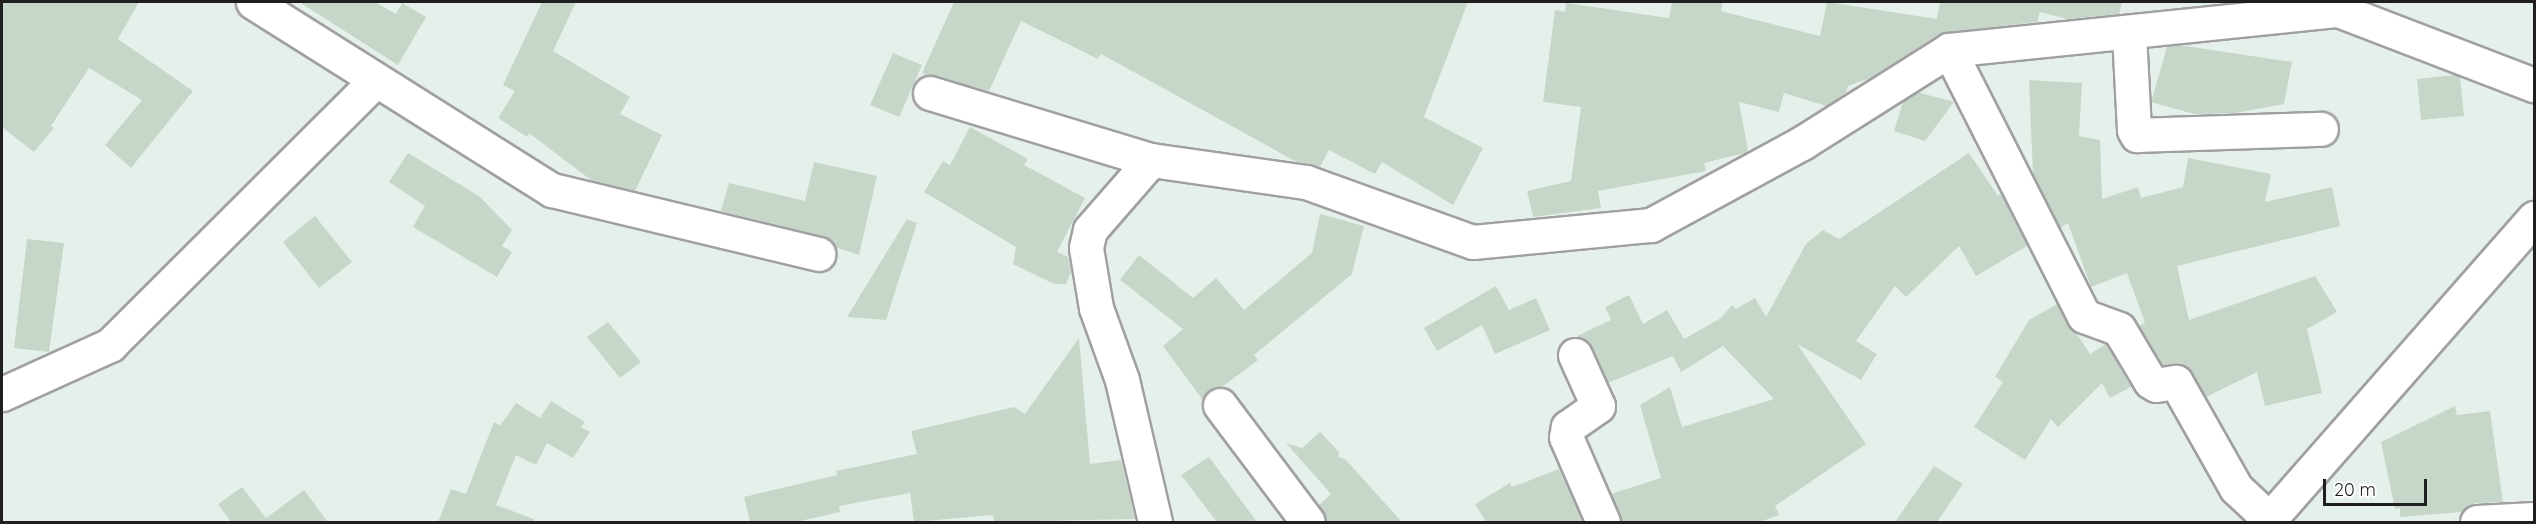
<!DOCTYPE html>
<style>
body{margin:0}
#map{position:relative;width:2536px;height:524px;overflow:hidden;background:#e6f0ea;font-family:Quicksand,sans-serif}
div>[style]{position:absolute}
[style*='--x']{left:calc(var(--x)*1px);top:calc(var(--y)*1px);width:calc(var(--w)*1px);rotate:calc(var(--a)*1deg)}
.building>*{inset:0;background:#c6d7c9}
.roads{filter:drop-shadow(2px 0 #a0a0a0) drop-shadow(-2px 0 #a0a0a0) drop-shadow(0 2px #a0a0a0) drop-shadow(0 -2px #a0a0a0)}
.street>*{height:33px;margin:-16.5px;padding:0 16.5px;transform-origin:16.5px;border-radius:16.5px;background:#fff}
span{translate:-50% -50%;white-space:nowrap;text-align:center;line-height:1.15;-webkit-text-stroke:4.5px #fff;paint-order:stroke}
.frame{position:absolute;inset:0;border:3px solid #1f1f1f;pointer-events:none}
.scale{position:absolute;left:2323px;top:479px;width:104px;height:27px;box-sizing:border-box;border:3px solid #1f1f1f;border-top:0;padding-left:8px;font-size:18px;line-height:21px;white-space:nowrap;color:#1f1f1f;-webkit-text-stroke:4px #fff;paint-order:stroke}
</style>
<div id="map">
<div class="building">
<i style="clip-path:polygon(2px 2px,139px 2px,118px 39px,193px 91px,131px 168px,105px 145px,142px 100px,89px 68px,51px 126px,54px 128px,34px 152px,2px 127px)"></i>
<i style="clip-path:polygon(299px 2px,375px 2px,396px 14px,402px 3px,426px 17px,398px 65px)"></i>
<i style="clip-path:polygon(542px 2px,576px 2px,553px 51px,630px 97px,620px 114px,662px 135px,635px 191px,591px 180px,529px 133px,527px 137px,498px 118px,515px 91px,503px 85px)"></i>
<i style="clip-path:polygon(954px 2px,1468px 2px,1424px 117px,1483px 148px,1453px 205px,1382px 162px,1375px 174px,1329px 150px,1320px 167px,1295px 161px,1101px 54px,1098px 59px,1021px 21px,989px 91px,926px 75px,922px 73px)"></i>
<i style="clip-path:polygon(1672px 2px,1723px 2px,1721px 11px,1820px 36px,1827px 2px,1937px 19px,1940px 2px,2122px 2px,2119px 14px,2067px 19px,2040px 12px,2037px 22px,1941px 33px,1870px 78px,1848px 86px,1846px 93px,1826px 106px,1784px 93px,1779px 112px,1739px 102px,1748px 150px,1745px 153px,1704px 163px,1706px 171px,1598px 191px,1601px 208px,1533px 217px,1527px 191px,1571px 181px,1581px 107px,1543px 102px,1555px 10px,1565px 12px,1566px 3px,1669px 18px)"></i>
<i style="clip-path:polygon(2179px 45px,2292px 62px,2284px 104px,2235px 113px,2194px 114px,2151px 102px,2167px 47px)"></i>
<i style="clip-path:polygon(893px 53px,922px 65px,899px 117px,870px 105px)"></i>
<i style="clip-path:polygon(2455px 75px,2460px 77px,2464px 116px,2421px 120px,2417px 79px)"></i>
<i style="clip-path:polygon(2029px 80px,2082px 83px,2079px 136px,2100px 140px,2102px 199px,2138px 187px,2141px 198px,2183px 187px,2188px 158px,2271px 174px,2265px 202px,2332px 187px,2340px 226px,2177px 266px,2189px 320px,2315px 276px,2337px 312px,2307px 329px,2322px 393px,2265px 406px,2257px 372px,2206px 397px,2185px 366px,2162px 365px,2139px 326px,2145px 323px,2127px 273px,2091px 287px,2068px 223px,2060px 228px,2033px 175px)"></i>
<i style="clip-path:polygon(1917px 92px,1954px 102px,1925px 141px,1894px 131px,1903px 102px)"></i>
<i style="clip-path:polygon(970px 127px,1028px 159px,1024px 165px,1085px 198px,1057px 252px,1068px 257px,1071px 272px,1066px 284px,1054px 284px,1013px 264px,1016px 247px,924px 192px,943px 161px,950px 165px)"></i>
<i style="clip-path:polygon(408px 153px,479px 196px,512px 230px,502px 246px,512px 252px,497px 277px,413px 227px,425px 206px,389px 182px)"></i>
<i style="clip-path:polygon(1969px 153px,1998px 196px,2001px 194px,2027px 246px,1976px 276px,1959px 246px,1906px 297px,1895px 286px,1856px 341px,1877px 354px,1861px 380px,1797px 344px,1866px 444px,1775px 506px,1779px 515px,1760px 522px,1621px 522px,1611px 494px,1661px 478px,1640px 405px,1670px 387px,1682px 427px,1774px 399px,1723px 346px,1681px 372px,1673px 356px,1608px 383px,1592px 347px,1577px 336px,1611px 320px,1605px 307px,1629px 295px,1643px 324px,1667px 310px,1684px 339px,1721px 318px,1732px 305px,1736px 309px,1755px 298px,1766px 317px,1806px 244px,1823px 230px,1839px 239px)"></i>
<i style="clip-path:polygon(814px 162px,877px 176px,859px 255px,835px 247px,822px 236px,721px 211px,729px 183px,805px 201px)"></i>
<i style="clip-path:polygon(1320px 214px,1364px 226px,1352px 274px,1254px 355px,1258px 360px,1222px 387px,1209px 390px,1202px 399px,1163px 346px,1183px 329px,1120px 280px,1139px 255px,1193px 298px,1216px 278px,1244px 310px,1312px 253px)"></i>
<i style="clip-path:polygon(315px 216px,352px 262px,319px 288px,283px 242px)"></i>
<i style="clip-path:polygon(907px 219px,917px 223px,886px 320px,847px 317px)"></i>
<i style="clip-path:polygon(27px 239px,64px 243px,49px 352px,14px 348px)"></i>
<i style="clip-path:polygon(1496px 286px,1509px 310px,1536px 298px,1550px 330px,1495px 354px,1482px 325px,1437px 351px,1424px 328px)"></i>
<i style="clip-path:polygon(2057px 304px,2090px 354px,2106px 344px,2131px 387px,2110px 398px,2102px 383px,2058px 427px,2051px 419px,2025px 460px,1974px 427px,2003px 382px,1995px 377px,2029px 320px)"></i>
<i style="clip-path:polygon(608px 322px,641px 362px,620px 378px,587px 337px)"></i>
<i style="clip-path:polygon(1079px 338px,1090px 464px,1121px 460px,1135px 519px,994px 522px,993px 515px,914px 522px,910px 493px,839px 506px,840px 512px,796px 522px,750px 522px,744px 497px,837px 475px,836px 471px,917px 454px,911px 431px,1014px 407px,1025px 414px)"></i>
<i style="clip-path:polygon(551px 401px,585px 422px,581px 427px,590px 432px,573px 458px,547px 443px,536px 465px,516px 455px,496px 505px,534px 519px,534px 522px,438px 522px,451px 489px,466px 494px,494px 422px,500px 426px,516px 403px,540px 418px)"></i>
<i style="clip-path:polygon(2455px 406px,2457px 415px,2490px 411px,2503px 502px,2475px 503px,2462px 512px,2400px 517px,2400px 508px,2395px 509px,2381px 442px)"></i>
<i style="clip-path:polygon(1320px 432px,1339px 452px,1338px 457px,1345px 459px,1402px 522px,1326px 522px,1319px 505px,1331px 494px,1286px 443px,1302px 448px)"></i>
<i style="clip-path:polygon(1209px 457px,1257px 522px,1217px 522px,1181px 475px)"></i>
<i style="clip-path:polygon(1934px 466px,1963px 484px,1937px 522px,1895px 522px)"></i>
<i style="clip-path:polygon(1559px 469px,1583px 522px,1486px 522px,1475px 504px,1510px 483px,1512px 487px)"></i>
<i style="clip-path:polygon(242px 487px,266px 518px,304px 490px,328px 522px,231px 522px,218px 504px)"></i>
</div>
<div class="roads">
<div class="street">
<i style="--x:253;--y:2;--w:353;--a:32.2"></i>
<i style="--x:552;--y:190;--w:274;--a:13.5"></i>
<i style="--x:2320;--y:3;--w:229;--a:21"></i>
<i style="--x:2129;--y:34;--w:96;--a:87"></i>
<i style="--x:2134;--y:130;--w:6;--a:59"></i>
<i style="--x:2137;--y:135;--w:184;--a:-1.9"></i>
<i style="--x:1949;--y:50;--w:298;--a:63.1"></i>
<i style="--x:2084;--y:316;--w:37;--a:20"></i>
<i style="--x:2119;--y:329;--w:61;--a:59.2"></i>
<i style="--x:2150;--y:381;--w:7;--a:34"></i>
<i style="--x:2156;--y:385;--w:20;--a:-9"></i>
<i style="--x:2176;--y:382;--w:122;--a:60.5"></i>
<i style="--x:2236;--y:488;--w:45;--a:43.2"></i>
<i style="--x:930;--y:93;--w:231;--a:16.9"></i>
<i style="--x:1151;--y:160;--w:157;--a:8.1"></i>
<i style="--x:1306;--y:182;--w:177;--a:19.8"></i>
<i style="--x:1473;--y:242;--w:179;--a:-5.5"></i>
<i style="--x:1651;--y:225;--w:172;--a:-28.5"></i>
<i style="--x:1802;--y:143;--w:174;--a:-32.3"></i>
<i style="--x:1949;--y:50;--w:392;--a:-5.9"></i>
<i style="--x:1151;--y:160;--w:93;--a:131.1"></i>
<i style="--x:1090;--y:230;--w:18;--a:103"></i>
<i style="--x:1086;--y:248;--w:61;--a:80.5"></i>
<i style="--x:1096;--y:308;--w:77;--a:70.1"></i>
<i style="--x:1122;--y:380;--w:146;--a:76.9"></i>
<i style="--x:1575;--y:355;--w:56;--a:65.7"></i>
<i style="--x:1598;--y:406;--w:37;--a:145"></i>
<i style="--x:1568;--y:427;--w:10;--a:101"></i>
<i style="--x:1566;--y:437;--w:93;--a:66.5"></i>
<i style="--x:2;--y:394;--w:119;--a:-24.4"></i>
<i style="--x:110;--y:345;--w:375;--a:-44.9"></i>
<i style="--x:1220;--y:405;--w:146;--a:53.1"></i>
<i style="--x:2267;--y:522;--w:405;--a:-48.7"></i>
<i style="--x:2477;--y:522;--w:57;--a:-3"></i>
</div>
</div>
<div class="frame"></div>
<div class="scale">20 m</div>
</div>
